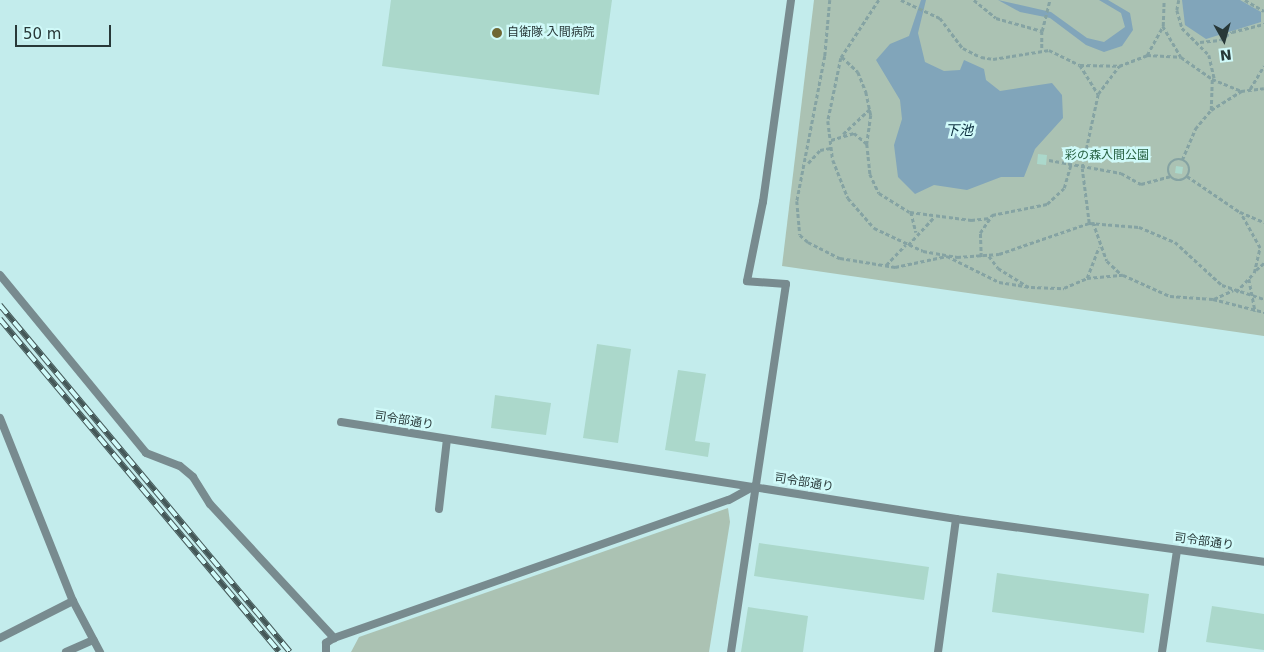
<!DOCTYPE html>
<meta charset="utf-8">
<style>
body{margin:0}
#map{position:relative;width:1264px;height:652px;overflow:hidden;background:#c3ecec;font-family:"DejaVu Sans","Noto Sans JP",sans-serif}
div>[style]{position:absolute}
[style*='--x']{left:calc(var(--x)*1px);top:calc(var(--y)*1px);width:calc(var(--w)*1px);rotate:calc(var(--a)*1deg)}
.green>*{inset:0;background:#abc2b3}
.water>*{inset:0;background:#81a5ba}
.building>*{inset:0;background:#abd8cb}
.path>*{height:2.5px;margin-top:-1.25px;transform-origin:0;background:repeating-linear-gradient(90deg,#85a3a3 0 4px,transparent 0 6.5px)}
.path>.ring{margin:-1.25px;padding:0;box-sizing:content-box;background:none;border:2.5px solid #85a3a3;border-radius:50%}
.service>*{height:8px;margin:-4px;padding:0 4px;transform-origin:4px;border-radius:4px;background:#788b8f}
.rail>*{height:5.5px;margin-top:-2.75px;transform-origin:0;background:repeating-linear-gradient(90deg,#d0faf9 0 11px,#445858 0 22px);box-sizing:border-box;border-block:1px solid #445858}
.dots>*{width:14px;height:14px;translate:-50% -50%;box-sizing:border-box;border:2px solid #d0faf9;border-radius:50%}
span{translate:-50% -50%;white-space:nowrap;text-align:center;line-height:1.15;-webkit-text-stroke:5px #d0faf9;paint-order:stroke}
.poi-label{font-size:12px;color:#283838}
.left{translate:0 -50%;text-align:left}
.park-label{font-size:12px;color:#276142}
.street-label{font-size:12px;color:#283838}
.water-label{font-size:14px;color:#0c2d3d;font-style:italic}
.north{position:absolute;left:1199px;top:15px;width:50px;height:50px;-webkit-text-stroke:4px #d0faf9;paint-order:stroke;rotate:173deg;font-size:14px;font-weight:700;line-height:20px;text-align:center;color:#283838}
.north::after{content:'';display:block;margin:auto;width:18px;height:22px;background:#283838;clip-path:polygon(50% 0,100% 100%,50% 72%,0 100%)}
.scale{position:absolute;left:15px;top:25px;width:96px;height:22px;box-sizing:border-box;border:2px solid #283838;border-top:0;padding-left:6px;font-size:15px;line-height:18px;white-space:nowrap;color:#283838;-webkit-text-stroke:4px #d0faf9;paint-order:stroke}
</style>
<div id="map">
<div class="green">
<i style="clip-path:polygon(814px 0,1264px 0,1264px 336px,782px 266px)"></i>
<i style="clip-path:polygon(728px 508px,730px 522px,709px 652px,351px 652px,359px 637px)"></i>
</div>
<div class="water">
<i style="clip-path:polygon(921px 0,926px 0,918px 33px,925px 62px,944px 71px,960px 70px,964px 60px,984px 69px,986px 80px,1000px 91px,1052px 83px,1062px 95px,1063px 118px,1035px 149px,1024px 177px,1001px 177px,967px 190px,934px 185px,915px 194px,898px 177px,894px 145px,902px 119px,900px 100px,876px 60px,890px 44px,909px 36px)"></i>
<i style="clip-path:polygon(998px 0,1051px 12px,1087px 38px,1104px 42px,1125px 27px,1121px 13px,1099px 0,1108px 0,1130px 13px,1133px 30px,1122px 46px,1104px 52px,1086px 45px,1050px 18px,1020px 12px)"></i>
<i style="clip-path:polygon(1182px 0,1240px 0,1261px 12px,1261px 22px,1206px 39px,1185px 25px)"></i>
</div>
<div class="building">
<i style="clip-path:polygon(391px 0,612px 0,599px 95px,382px 66px)"></i>
<i style="clip-path:polygon(1038px 154px,1047px 155px,1046px 165px,1037px 164px)"></i>
<i style="clip-path:polygon(1176px 166px,1183px 167px,1182px 174px,1175px 173px)"></i>
<i style="clip-path:polygon(597px 344px,631px 349px,618px 443px,583px 438px)"></i>
<i style="clip-path:polygon(678px 370px,706px 374px,695px 441px,710px 443px,708px 457px,665px 450px)"></i>
<i style="clip-path:polygon(495px 395px,551px 403px,546px 435px,491px 428px)"></i>
<i style="clip-path:polygon(759px 543px,929px 567px,924px 600px,754px 576px)"></i>
<i style="clip-path:polygon(997px 573px,1149px 594px,1144px 633px,992px 612px)"></i>
<i style="clip-path:polygon(1212px 606px,1264px 614px,1264px 650px,1206px 642px)"></i>
<i style="clip-path:polygon(748px 607px,808px 616px,803px 652px,741px 652px)"></i>
</div>
<div class="path">
<i style="--x:830;--y:0;--w:56;--a:95.1"></i>
<i style="--x:825;--y:56;--w:148;--a:100.9"></i>
<i style="--x:797;--y:201;--w:34;--a:85"></i>
<i style="--x:800;--y:235;--w:11;--a:41"></i>
<i style="--x:808;--y:242;--w:36;--a:27"></i>
<i style="--x:840;--y:258;--w:56;--a:9.3"></i>
<i style="--x:895;--y:267;--w:53;--a:-11.9"></i>
<i style="--x:947;--y:256;--w:58;--a:26.6"></i>
<i style="--x:999;--y:282;--w:32;--a:9"></i>
<i style="--x:1031;--y:287;--w:33;--a:2"></i>
<i style="--x:1064;--y:288;--w:25;--a:-23"></i>
<i style="--x:1087;--y:278;--w:36;--a:-5"></i>
<i style="--x:1123;--y:275;--w:51;--a:24.1"></i>
<i style="--x:1170;--y:296;--w:43;--a:4"></i>
<i style="--x:1213;--y:299;--w:53;--a:14.3"></i>
<i style="--x:879;--y:0;--w:69;--a:123.2"></i>
<i style="--x:841;--y:58;--w:64;--a:101.7"></i>
<i style="--x:828;--y:121;--w:39;--a:83"></i>
<i style="--x:833;--y:160;--w:41;--a:68.5"></i>
<i style="--x:848;--y:198;--w:40;--a:49"></i>
<i style="--x:874;--y:228;--w:54;--a:25.1"></i>
<i style="--x:923;--y:251;--w:35;--a:10"></i>
<i style="--x:957;--y:257;--w:42;--a:-4.1"></i>
<i style="--x:999;--y:254;--w:95;--a:-19"></i>
<i style="--x:1089;--y:223;--w:50;--a:4.6"></i>
<i style="--x:1139;--y:227;--w:39;--a:23"></i>
<i style="--x:1175;--y:242;--w:64;--a:42.5"></i>
<i style="--x:1222;--y:285;--w:44;--a:18.4"></i>
<i style="--x:901;--y:0;--w:43;--a:24.8"></i>
<i style="--x:940;--y:18;--w:38;--a:53"></i>
<i style="--x:963;--y:48;--w:20;--a:27"></i>
<i style="--x:981;--y:57;--w:12;--a:9"></i>
<i style="--x:993;--y:59;--w:57;--a:-9.1"></i>
<i style="--x:1049;--y:50;--w:34;--a:26"></i>
<i style="--x:1080;--y:65;--w:39;--a:1"></i>
<i style="--x:974;--y:0;--w:28;--a:39"></i>
<i style="--x:996;--y:18;--w:48;--a:15.8"></i>
<i style="--x:1042;--y:31;--w:19;--a:90"></i>
<i style="--x:1179;--y:0;--w:10;--a:101"></i>
<i style="--x:1177;--y:10;--w:19;--a:74"></i>
<i style="--x:1182;--y:28;--w:38;--a:45"></i>
<i style="--x:1209;--y:55;--w:27;--a:77"></i>
<i style="--x:1245;--y:0;--w:22;--a:30"></i>
<i style="--x:1163;--y:26;--w:36;--a:60"></i>
<i style="--x:1181;--y:57;--w:38;--a:35"></i>
<i style="--x:1212;--y:79;--w:31;--a:22"></i>
<i style="--x:1241;--y:91;--w:23;--a:-7"></i>
<i style="--x:1042;--y:31;--w:32;--a:-76"></i>
<i style="--x:1200;--y:42;--w:20;--a:-6"></i>
<i style="--x:1220;--y:40;--w:14;--a:-34"></i>
<i style="--x:1232;--y:32;--w:33;--a:-14"></i>
<i style="--x:1147;--y:55;--w:33;--a:3"></i>
<i style="--x:842;--y:57;--w:22;--a:43"></i>
<i style="--x:858;--y:72;--w:22;--a:68"></i>
<i style="--x:866;--y:92;--w:24;--a:78"></i>
<i style="--x:871;--y:115;--w:29;--a:98"></i>
<i style="--x:867;--y:144;--w:30;--a:84"></i>
<i style="--x:870;--y:174;--w:21;--a:65"></i>
<i style="--x:879;--y:193;--w:36;--a:32"></i>
<i style="--x:910;--y:212;--w:62;--a:7.5"></i>
<i style="--x:971;--y:220;--w:19;--a:-6"></i>
<i style="--x:1080;--y:65;--w:34;--a:58"></i>
<i style="--x:1250;--y:89;--w:27;--a:-59"></i>
<i style="--x:1211;--y:110;--w:36;--a:-32"></i>
<i style="--x:843;--y:134;--w:37;--a:-43"></i>
<i style="--x:831;--y:140;--w:24;--a:-17"></i>
<i style="--x:854;--y:133;--w:17;--a:40"></i>
<i class="ring" style="left:1168px;top:159px;width:19.5px;height:19.5px"></i>
<i style="--x:1049;--y:160;--w:73;--a:10.2"></i>
<i style="--x:1121;--y:173;--w:23;--a:29"></i>
<i style="--x:1141;--y:184;--w:30;--a:-15"></i>
<i style="--x:1182;--y:160;--w:34;--a:-67"></i>
<i style="--x:1195;--y:129;--w:25;--a:-50"></i>
<i style="--x:1211;--y:110;--w:31;--a:-88"></i>
<i style="--x:808;--y:163;--w:18;--a:-47"></i>
<i style="--x:820;--y:150;--w:11;--a:-10"></i>
<i style="--x:1187;--y:176;--w:64;--a:34.2"></i>
<i style="--x:1240;--y:212;--w:26;--a:23"></i>
<i style="--x:911;--y:212;--w:21;--a:76"></i>
<i style="--x:1093;--y:222;--w:41;--a:70.3"></i>
<i style="--x:1107;--y:261;--w:19;--a:43"></i>
<i style="--x:1089;--y:223;--w:55;--a:-97.3"></i>
<i style="--x:1082;--y:168;--w:76;--a:-77.8"></i>
<i style="--x:1098;--y:94;--w:35;--a:-53"></i>
<i style="--x:1119;--y:66;--w:30;--a:-21"></i>
<i style="--x:1147;--y:55;--w:33;--a:-61"></i>
<i style="--x:1163;--y:26;--w:26;--a:-88"></i>
<i style="--x:908;--y:245;--w:38;--a:-47"></i>
<i style="--x:989;--y:256;--w:15;--a:53"></i>
<i style="--x:998;--y:268;--w:36;--a:32"></i>
<i style="--x:981;--y:257;--w:24;--a:-92"></i>
<i style="--x:980;--y:233;--w:22;--a:-56"></i>
<i style="--x:992;--y:215;--w:56;--a:-11.3"></i>
<i style="--x:1047;--y:204;--w:23;--a:-43"></i>
<i style="--x:1064;--y:188;--w:25;--a:-74"></i>
<i style="--x:886;--y:265;--w:28;--a:-46"></i>
<i style="--x:1256;--y:270;--w:11;--a:-41"></i>
<i style="--x:1087;--y:278;--w:33;--a:-69"></i>
<i style="--x:1249;--y:279;--w:33;--a:79"></i>
<i style="--x:1236;--y:292;--w:26;--a:-47"></i>
<i style="--x:1254;--y:273;--w:26;--a:-77"></i>
<i style="--x:1260;--y:248;--w:41;--a:-119.1"></i>
<i style="--x:1214;--y:299;--w:21;--a:-25"></i>
</div>
<div class="service">
<i style="--x:0;--y:275;--w:230;--a:50.6"></i>
<i style="--x:146;--y:453;--w:36;--a:21"></i>
<i style="--x:180;--y:466;--w:17;--a:40"></i>
<i style="--x:193;--y:477;--w:32;--a:58"></i>
<i style="--x:210;--y:504;--w:183;--a:47.2"></i>
<i style="--x:0;--y:418;--w:197;--a:68.3"></i>
<i style="--x:73;--y:601;--w:58;--a:62.1"></i>
<i style="--x:341;--y:422;--w:623;--a:8.96"></i>
<i style="--x:956;--y:519;--w:311;--a:7.9"></i>
<i style="--x:439;--y:509;--w:70;--a:-83.5"></i>
<i style="--x:0;--y:638;--w:82;--a:-26.9"></i>
<i style="--x:66;--y:652;--w:30;--a:-24"></i>
<i style="--x:326;--y:652;--w:9;--a:-90"></i>
<i style="--x:326;--y:643;--w:9;--a:-32"></i>
<i style="--x:334;--y:638;--w:418;--a:-19.3"></i>
<i style="--x:729;--y:500;--w:29;--a:-29"></i>
<i style="--x:731;--y:652;--w:372;--a:-81.5"></i>
<i style="--x:786;--y:284;--w:39;--a:-176"></i>
<i style="--x:747;--y:281;--w:81;--a:-78.6"></i>
<i style="--x:763;--y:202;--w:204;--a:-82.1"></i>
<i style="--x:938;--y:652;--w:134;--a:-82.3"></i>
<i style="--x:1162;--y:652;--w:103;--a:-81.6"></i>
</div>
<div class="rail">
<i style="--x:0;--y:305;--w:452;--a:50.1"></i>
<i style="--x:0;--y:319;--w:434;--a:50"></i>
</div>
<div class="dots">
<i style="left:497px;top:33px;background:#6f6734"></i>
</div>
<div class="poi-label">
<span class="left" style="left:507px;top:33px">自衛隊 入間病院</span>
</div>
<div class="park-label">
<span style="left:1107px;top:156px">彩の森入間公園</span>
</div>
<div class="street-label">
<span style="left:404px;top:421px;rotate:9deg">司令部通り</span>
<span style="left:804px;top:483px;rotate:9deg">司令部通り</span>
<span style="left:1204px;top:542px;rotate:8deg">司令部通り</span>
</div>
<div class="water-label">
<span style="left:959px;top:130px">下池</span>
</div>
<div class="north">N</div>
<div class="scale">50 m</div>
</div>
